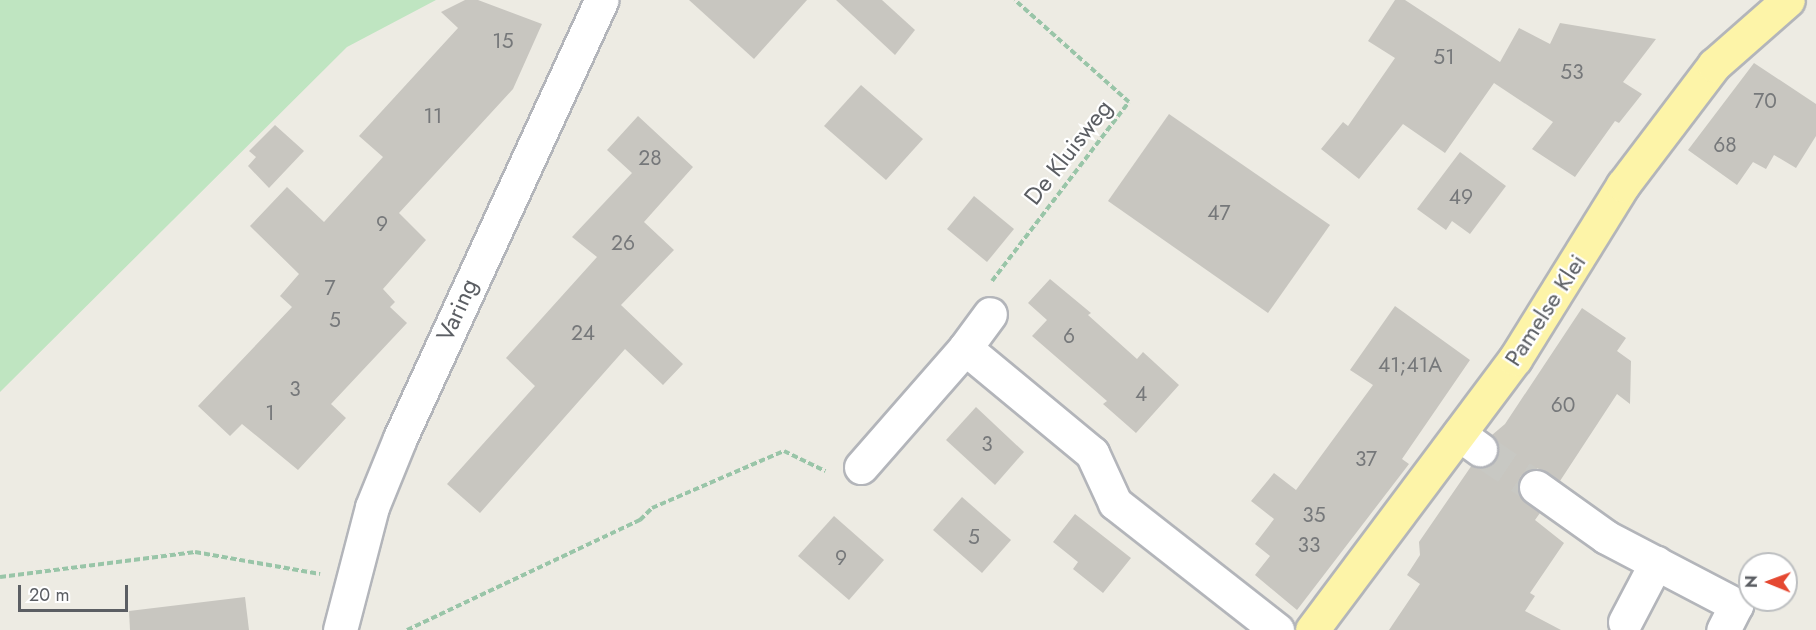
<!DOCTYPE html>
<style>
body{margin:0}
#map{position:relative;width:1816px;height:630px;overflow:hidden;background:#edebe3;font-family:Jost,sans-serif}
div>[style]{position:absolute}
[style*='--x']{left:calc(var(--x)*1px);top:calc(var(--y)*1px);width:calc(var(--w)*1px);rotate:calc(var(--a)*1deg)}
.green>*{inset:0;background:#bfe5c1}
.building>*{inset:0;background:#c8c6c0}
.minor-tunnel>*{height:33px;margin-top:-16.5px;transform-origin:0;background:repeating-linear-gradient(90deg,#c8c8c3 0 33px,transparent 0 49px)}
.path>*{height:4px;margin-top:-2px;transform-origin:0;background:repeating-linear-gradient(90deg,#99c5a8 0 6px,transparent 0 9px)}
.roads{filter:drop-shadow(2px 0 #b3b5ba) drop-shadow(-2px 0 #b3b5ba) drop-shadow(0 2px #b3b5ba) drop-shadow(0 -2px #b3b5ba)}
.minor>*{height:33px;margin:-16.5px;padding:0 16.5px;transform-origin:16.5px;border-radius:16.5px;background:#fff}
.major>*{height:33px;margin:-16.5px;padding:0 16.5px;transform-origin:16.5px;border-radius:16.5px;background:#fdf4a8}
span{translate:-50% -50%;white-space:nowrap;text-align:center;line-height:1.15;-webkit-text-stroke:4.5px #fff;paint-order:stroke}
.number-label{font-size:21px;color:#76787a}
.number-label span{-webkit-text-stroke-width:0}
.street-label{font-size:24px;color:#5b5e63}
.north{position:absolute;left:1738px;top:552px;width:60px;height:60px;box-sizing:border-box;background:#fff;border:2px solid #bdbfc1;border-radius:50%;rotate:271deg;font-size:16px;font-weight:700;line-height:24px;text-align:center;color:#5b5e63}
.north::after{content:'';display:block;margin:auto;width:21px;height:27px;background:#e54831;clip-path:polygon(50% 0,100% 100%,50% 72%,0 100%)}
.scale{position:absolute;left:18px;top:585px;width:110px;height:27px;box-sizing:border-box;border:3px solid #5b5e63;border-top:0;padding-left:8px;font-size:18px;line-height:21px;white-space:nowrap;color:#5b5e63;-webkit-text-stroke:4px #fff;paint-order:stroke}
</style>
<div id="map">
<div class="green">
<i style="clip-path:polygon(0 0,436px 0,347px 47px,0 392px)"></i>
</div>
<div class="building">
<i style="clip-path:polygon(465px 0,478px 0,542px 24px,513px 89px,399px 213px,426px 240px,383px 289px,395px 302px,390px 307px,407px 323px,331px 404px,346px 418px,298px 470px,242px 424px,230px 436px,198px 406px,292px 307px,280px 296px,299px 274px,250px 226px,287px 187px,324px 222px,383px 157px,359px 136px,458px 28px,441px 12px)"></i>
<i style="clip-path:polygon(689px 0,807px 0,754px 59px)"></i>
<i style="clip-path:polygon(836px 0,882px 0,915px 30px,895px 55px)"></i>
<i style="clip-path:polygon(1395px 0,1405px 0,1500px 62px,1519px 28px,1550px 44px,1560px 23px,1656px 39px,1623px 82px,1642px 94px,1619px 123px,1615px 121px,1575px 177px,1532px 149px,1553px 122px,1494px 83px,1445px 153px,1403px 124px,1359px 179px,1321px 149px,1343px 122px,1348px 126px,1395px 58px,1368px 41px)"></i>
<i style="clip-path:polygon(1754px 63px,1816px 104px,1816px 136px,1796px 168px,1774px 155px,1766px 169px,1753px 162px,1737px 185px,1688px 150px)"></i>
<i style="clip-path:polygon(861px 85px,923px 139px,886px 180px,824px 126px)"></i>
<i style="clip-path:polygon(1169px 114px,1330px 225px,1268px 313px,1108px 201px)"></i>
<i style="clip-path:polygon(638px 116px,693px 167px,644px 222px,674px 250px,621px 305px,683px 364px,663px 385px,625px 349px,480px 513px,447px 484px,535px 386px,506px 358px,597px 257px,572px 237px,632px 173px,607px 150px)"></i>
<i style="clip-path:polygon(275px 125px,304px 151px,269px 188px,248px 166px,256px 157px,249px 151px)"></i>
<i style="clip-path:polygon(1460px 152px,1506px 186px,1470px 234px,1452px 221px,1446px 230px,1417px 209px)"></i>
<i style="clip-path:polygon(974px 196px,1014px 229px,987px 262px,947px 229px)"></i>
<i style="clip-path:polygon(1050px 279px,1091px 313px,1088px 315px,1137px 359px,1143px 352px,1179px 385px,1136px 433px,1103px 404px,1107px 401px,1032px 336px,1047px 320px,1028px 303px)"></i>
<i style="clip-path:polygon(1395px 306px,1470px 360px,1402px 459px,1409px 464px,1297px 610px,1255px 575px,1270px 556px,1255px 544px,1274px 519px,1251px 501px,1274px 473px,1296px 490px,1373px 385px,1350px 370px)"></i>
<i style="clip-path:polygon(1582px 308px,1626px 338px,1617px 351px,1631px 361px,1630px 404px,1617px 394px,1560px 481px,1537px 468px,1521px 476px,1517px 485px,1519px 495px,1540px 513px,1535px 520px,1564px 543px,1530px 593px,1535px 596px,1525px 611px,1561px 630px,1389px 630px,1420px 584px,1407px 575px,1420px 555px,1419px 542px,1472px 465px,1487px 466px,1496px 459px,1499px 450px,1492px 435px,1505px 424px)"></i>
<i style="clip-path:polygon(976px 407px,1024px 452px,995px 485px,946px 440px)"></i>
<i style="clip-path:polygon(962px 497px,1011px 540px,982px 573px,933px 530px)"></i>
<i style="clip-path:polygon(1075px 514px,1131px 558px,1103px 593px,1073px 569px,1078px 562px,1053px 542px)"></i>
<i style="clip-path:polygon(834px 516px,884px 560px,849px 600px,798px 556px)"></i>
<i style="clip-path:polygon(245px 597px,249px 630px,130px 630px,129px 611px)"></i>
</div>
<div class="minor-tunnel">
<i style="--x:1480;--y:449;--w:68;--a:34.2"></i>
</div>
<div class="path">
<i style="--x:992;--y:281;--w:225;--a:-52.6"></i>
<i style="--x:1129;--y:102;--w:153;--a:-138.2"></i>
<i style="--x:0;--y:577;--w:197;--a:-7.3"></i>
<i style="--x:195;--y:552;--w:127;--a:10"></i>
<i style="--x:407;--y:630;--w:258;--a:-25.3"></i>
<i style="--x:640;--y:520;--w:17;--a:-45"></i>
<i style="--x:652;--y:508;--w:144;--a:-23.4"></i>
<i style="--x:784;--y:451;--w:46;--a:26"></i>
</div>
<div class="roads">
<div class="minor">
<i style="--x:965;--y:348;--w:42;--a:-53.7"></i>
<i style="--x:1459;--y:434;--w:26;--a:36"></i>
<i style="--x:861;--y:467;--w:158;--a:-48.8"></i>
<i style="--x:965;--y:348;--w:165;--a:39.6"></i>
<i style="--x:1092;--y:453;--w:55;--a:65.3"></i>
<i style="--x:1115;--y:503;--w:206;--a:38.1"></i>
<i style="--x:1536;--y:487;--w:86;--a:35.5"></i>
<i style="--x:1606;--y:537;--w:147;--a:27.6"></i>
<i style="--x:1736;--y:605;--w:28;--a:117"></i>
<i style="--x:1625;--y:622;--w:67;--a:-62.3"></i>
<i style="--x:340;--y:630;--w:127;--a:-75.4"></i>
<i style="--x:372;--y:507;--w:74;--a:-67.9"></i>
<i style="--x:400;--y:438;--w:482;--a:-65.3"></i>
</div>
<div class="major">
<i style="--x:1312;--y:630;--w:339;--a:-53.2"></i>
<i style="--x:1515;--y:359;--w:205;--a:-58.2"></i>
<i style="--x:1623;--y:185;--w:151;--a:-52.8"></i>
<i style="--x:1714;--y:65;--w:98;--a:-41.3"></i>
</div>
</div>
<div class="number-label">
<span style="left:503px;top:41px">15</span>
<span style="left:1444px;top:57px">51</span>
<span style="left:1572px;top:72px">53</span>
<span style="left:1765px;top:101px">70</span>
<span style="left:433px;top:116px">11</span>
<span style="left:1725px;top:145px">68</span>
<span style="left:650px;top:158px">28</span>
<span style="left:1461px;top:197px">49</span>
<span style="left:1219px;top:213px">47</span>
<span style="left:382px;top:224px">9</span>
<span style="left:623px;top:243px">26</span>
<span style="left:330px;top:288px">7</span>
<span style="left:335px;top:320px">5</span>
<span style="left:583px;top:333px">24</span>
<span style="left:1069px;top:336px">6</span>
<span style="left:1410px;top:365px">41;41A</span>
<span style="left:295px;top:389px">3</span>
<span style="left:1141px;top:394px">4</span>
<span style="left:1563px;top:405px">60</span>
<span style="left:270px;top:413px">1</span>
<span style="left:987px;top:444px">3</span>
<span style="left:1366px;top:459px">37</span>
<span style="left:1314px;top:515px">35</span>
<span style="left:974px;top:537px">5</span>
<span style="left:1309px;top:545px">33</span>
<span style="left:841px;top:558px">9</span>
</div>
<div class="street-label">
<span style="left:1068px;top:152px;rotate:-52deg">De Kluisweg</span>
<span style="left:457px;top:310px;rotate:-66deg">Varing</span>
<span style="left:1545px;top:310px;rotate:-57deg">Pamelse Klei</span>
</div>
<div class="north">N</div>
<div class="scale">20 m</div>
</div>
